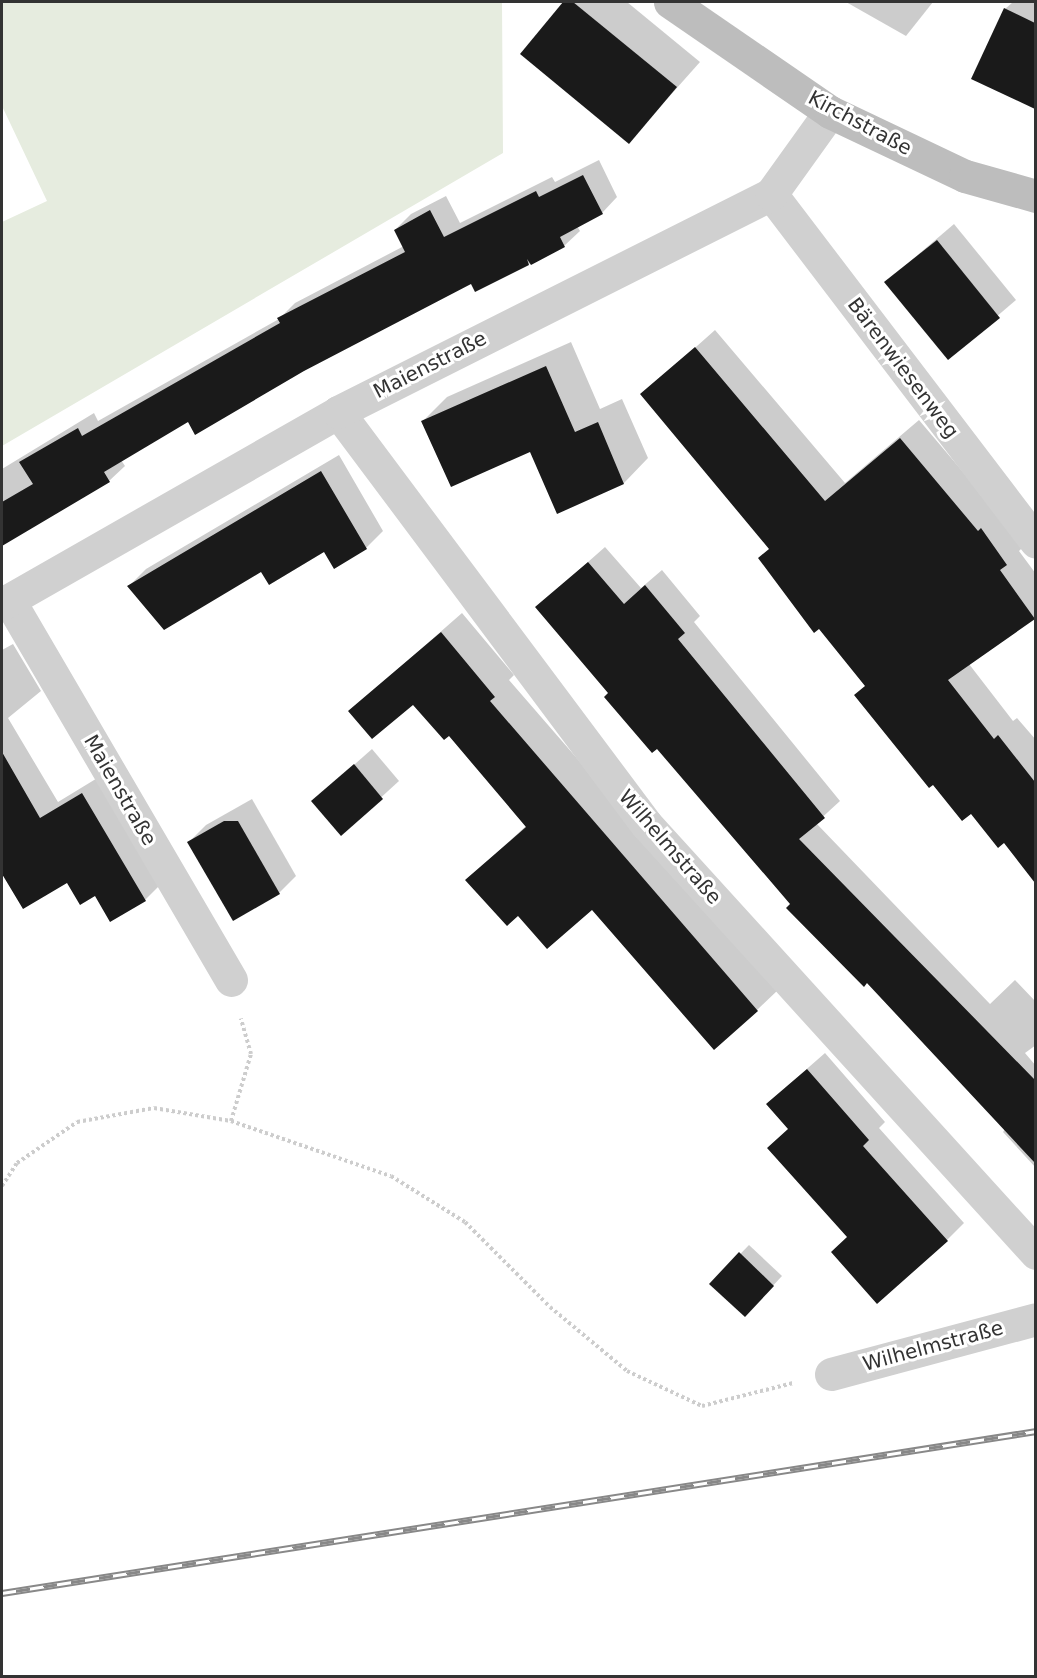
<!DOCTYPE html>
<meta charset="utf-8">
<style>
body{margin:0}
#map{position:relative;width:1037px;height:1678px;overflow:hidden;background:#fff;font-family:"DejaVu Sans",sans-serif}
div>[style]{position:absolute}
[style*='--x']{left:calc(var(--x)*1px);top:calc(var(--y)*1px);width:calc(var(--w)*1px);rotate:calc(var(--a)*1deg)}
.green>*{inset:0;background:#e6ecdf}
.shadow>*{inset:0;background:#0003}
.building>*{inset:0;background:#1a1a1a}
.path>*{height:4px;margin-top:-2px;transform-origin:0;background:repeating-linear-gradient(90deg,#cdcdcd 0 3px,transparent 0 6px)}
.street>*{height:33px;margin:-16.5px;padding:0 16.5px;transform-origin:16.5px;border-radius:16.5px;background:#d0d0d0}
.secondary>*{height:33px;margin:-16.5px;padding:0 16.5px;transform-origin:16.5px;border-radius:16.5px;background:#bdbdbd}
.rail>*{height:7px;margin-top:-3.5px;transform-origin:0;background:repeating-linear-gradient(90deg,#fff 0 14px,#888 0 28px);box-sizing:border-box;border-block:2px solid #888}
span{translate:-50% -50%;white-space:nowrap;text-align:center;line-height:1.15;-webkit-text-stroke:6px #fff;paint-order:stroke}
.street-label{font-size:20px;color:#333}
.frame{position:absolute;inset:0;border:3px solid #333;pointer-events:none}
</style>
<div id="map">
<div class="green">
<i style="clip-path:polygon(2px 2px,502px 2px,503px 153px,2px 446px,2px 222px,47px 201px,2px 106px)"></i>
</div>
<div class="shadow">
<i style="clip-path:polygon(565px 2px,627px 2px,700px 62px,635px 135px,523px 54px)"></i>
<i style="clip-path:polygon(846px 2px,933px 2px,906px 36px)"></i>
<i style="clip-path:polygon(1013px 2px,1036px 2px,1036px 107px,973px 79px,1005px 9px)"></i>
<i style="clip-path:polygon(599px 160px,617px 197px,602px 213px,577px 226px,580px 231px,564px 246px,529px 264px,472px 282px,189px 420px,121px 460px,125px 466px,109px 481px,3px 544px,2px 469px,94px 413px,98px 421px,279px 319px,295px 303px,404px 246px,395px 230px,411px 214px,446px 196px,460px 223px,552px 177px,555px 182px)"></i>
<i style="clip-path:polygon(954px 224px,1016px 300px,948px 358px,886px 282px)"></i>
<i style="clip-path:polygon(715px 330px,845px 483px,919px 420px,1025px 545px,1019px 551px,1036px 574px,1036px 617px,969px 664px,1013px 721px,1017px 718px,1036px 740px,1033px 877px,1004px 841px,971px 812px,866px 685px,770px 548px,642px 395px)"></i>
<i style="clip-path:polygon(571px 342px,600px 409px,622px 399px,648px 458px,624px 483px,557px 512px,530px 450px,423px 421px,447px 397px)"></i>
<i style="clip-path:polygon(339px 455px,383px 531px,366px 548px,325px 550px,262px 570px,129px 586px,146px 569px)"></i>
<i style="clip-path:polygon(605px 547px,641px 588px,662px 570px,700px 616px,694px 622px,840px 801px,816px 823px,990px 1004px,1015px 980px,1036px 1002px,1036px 1045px,1025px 1053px,1036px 1066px,1036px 1168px,1003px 1132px,1005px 1129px,792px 904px,537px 607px)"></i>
<i style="clip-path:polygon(462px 613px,514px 675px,509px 680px,778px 990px,757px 1010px,592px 908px,518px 914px,467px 880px,527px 825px,449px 734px,413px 703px,350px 711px)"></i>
<i style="clip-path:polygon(13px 644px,41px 691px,8px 718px,58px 802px,99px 777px,162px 883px,145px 900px,96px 893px,67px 881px,23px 907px,2px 871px,2px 650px)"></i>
<i style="clip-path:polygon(372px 749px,399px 781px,341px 834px,313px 801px)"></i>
<i style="clip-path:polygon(252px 799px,296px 876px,279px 893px,189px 842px,206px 825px)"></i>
<i style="clip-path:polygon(825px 1053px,885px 1122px,879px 1128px,964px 1223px,947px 1240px,848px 1236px,790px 1128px,785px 1088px)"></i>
<i style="clip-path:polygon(749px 1245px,782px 1276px,753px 1307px,711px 1284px)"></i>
</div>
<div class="building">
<i style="clip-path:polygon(563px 2px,573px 2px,677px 87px,629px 144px,520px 54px)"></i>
<i style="clip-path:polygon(1004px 8px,1035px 23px,1035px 109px,971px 79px)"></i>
<i style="clip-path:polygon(583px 175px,603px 214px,560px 237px,565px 247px,531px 265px,527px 259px,529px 265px,475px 292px,471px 284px,304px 371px,195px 435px,188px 422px,104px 472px,110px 482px,2px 546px,2px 502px,33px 484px,19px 462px,78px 428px,82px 436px,280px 323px,277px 318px,405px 252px,394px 230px,430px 210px,444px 237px,536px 191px,539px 197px)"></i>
<i style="clip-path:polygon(937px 240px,1000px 318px,948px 360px,884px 282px)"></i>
<i style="clip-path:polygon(695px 347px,825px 501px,900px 438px,978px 531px,981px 528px,1007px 565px,1000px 570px,1035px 619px,948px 680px,994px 739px,998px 735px,1035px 782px,1035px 883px,1004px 843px,998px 848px,971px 814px,962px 821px,933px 785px,929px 788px,854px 695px,865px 686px,819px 629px,814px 633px,758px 558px,769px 549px,640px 394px)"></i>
<i style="clip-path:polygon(546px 366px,575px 432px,598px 422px,624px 484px,557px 514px,530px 452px,451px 487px,421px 421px)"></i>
<i style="clip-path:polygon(321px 471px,367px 549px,334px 569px,324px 552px,269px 585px,261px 572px,164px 630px,127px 586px)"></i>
<i style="clip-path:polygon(588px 562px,624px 604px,645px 585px,685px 633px,678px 639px,825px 818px,799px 839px,1035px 1080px,1035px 1163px,867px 983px,864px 987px,786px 908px,790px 904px,657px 749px,652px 753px,604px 697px,608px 693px,535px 607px)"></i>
<i style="clip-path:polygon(441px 632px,495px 697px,490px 701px,758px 1011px,714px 1050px,592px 910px,547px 949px,518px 916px,507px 926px,465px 880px,526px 827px,449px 736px,444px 740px,413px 705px,372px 739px,348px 711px)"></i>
<i style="clip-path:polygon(2px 752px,40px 818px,82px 793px,146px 901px,110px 922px,95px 896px,80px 905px,67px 883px,23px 909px,2px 874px)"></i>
<i style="clip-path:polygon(354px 764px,383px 799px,341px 836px,311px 801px)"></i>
<i style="clip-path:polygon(224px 821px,238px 821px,280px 894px,233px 921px,187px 842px)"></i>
<i style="clip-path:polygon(807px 1069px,869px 1140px,863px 1146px,948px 1241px,877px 1304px,831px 1252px,847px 1237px,767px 1148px,788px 1129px,766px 1104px)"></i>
<i style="clip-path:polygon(739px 1252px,774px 1286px,745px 1317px,709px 1284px)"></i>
</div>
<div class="path">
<i style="--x:231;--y:1121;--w:70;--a:-73.4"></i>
<i style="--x:251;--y:1054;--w:37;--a:-106"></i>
<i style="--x:2;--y:1186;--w:27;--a:-57"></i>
<i style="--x:17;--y:1163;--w:73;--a:-34.3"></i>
<i style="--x:77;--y:1122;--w:78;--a:-10.3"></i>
<i style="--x:154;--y:1108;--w:78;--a:9.6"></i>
<i style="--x:231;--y:1121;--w:169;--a:19"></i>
<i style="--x:391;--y:1176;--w:87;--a:31.9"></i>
<i style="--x:465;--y:1222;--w:120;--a:45"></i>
<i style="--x:550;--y:1307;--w:100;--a:39.7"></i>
<i style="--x:627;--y:1371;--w:83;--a:25"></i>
<i style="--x:702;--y:1406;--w:94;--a:-14.2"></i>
</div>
<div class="street">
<i style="--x:771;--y:194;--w:437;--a:52.7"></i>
<i style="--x:338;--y:412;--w:514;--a:53.22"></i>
<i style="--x:646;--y:824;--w:580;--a:47.73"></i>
<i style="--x:9;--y:600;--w:440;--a:59.7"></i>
<i style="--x:2;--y:604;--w:387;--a:-29.7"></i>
<i style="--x:338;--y:412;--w:485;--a:-26.7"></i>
<i style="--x:771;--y:194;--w:101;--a:-54.3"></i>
<i style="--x:831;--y:1374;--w:212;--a:-15"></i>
</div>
<div class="secondary">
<i style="--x:670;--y:2;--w:194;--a:34.5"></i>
<i style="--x:830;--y:112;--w:149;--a:25.4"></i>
<i style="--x:965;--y:176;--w:74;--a:15.7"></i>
</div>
<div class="rail">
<i style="--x:2;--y:1593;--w:1047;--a:-8.9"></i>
</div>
<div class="street-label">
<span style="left:860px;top:123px;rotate:28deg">Kirchstraße</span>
<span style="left:430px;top:365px;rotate:-27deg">Maienstraße</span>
<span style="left:903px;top:368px;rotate:53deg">Bärenwiesenweg</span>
<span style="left:120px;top:790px;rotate:60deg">Maienstraße</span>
<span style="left:670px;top:847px;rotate:49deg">Wilhelmstraße</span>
<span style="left:933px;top:1346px;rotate:-15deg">Wilhelmstraße</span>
</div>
<div class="frame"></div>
</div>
